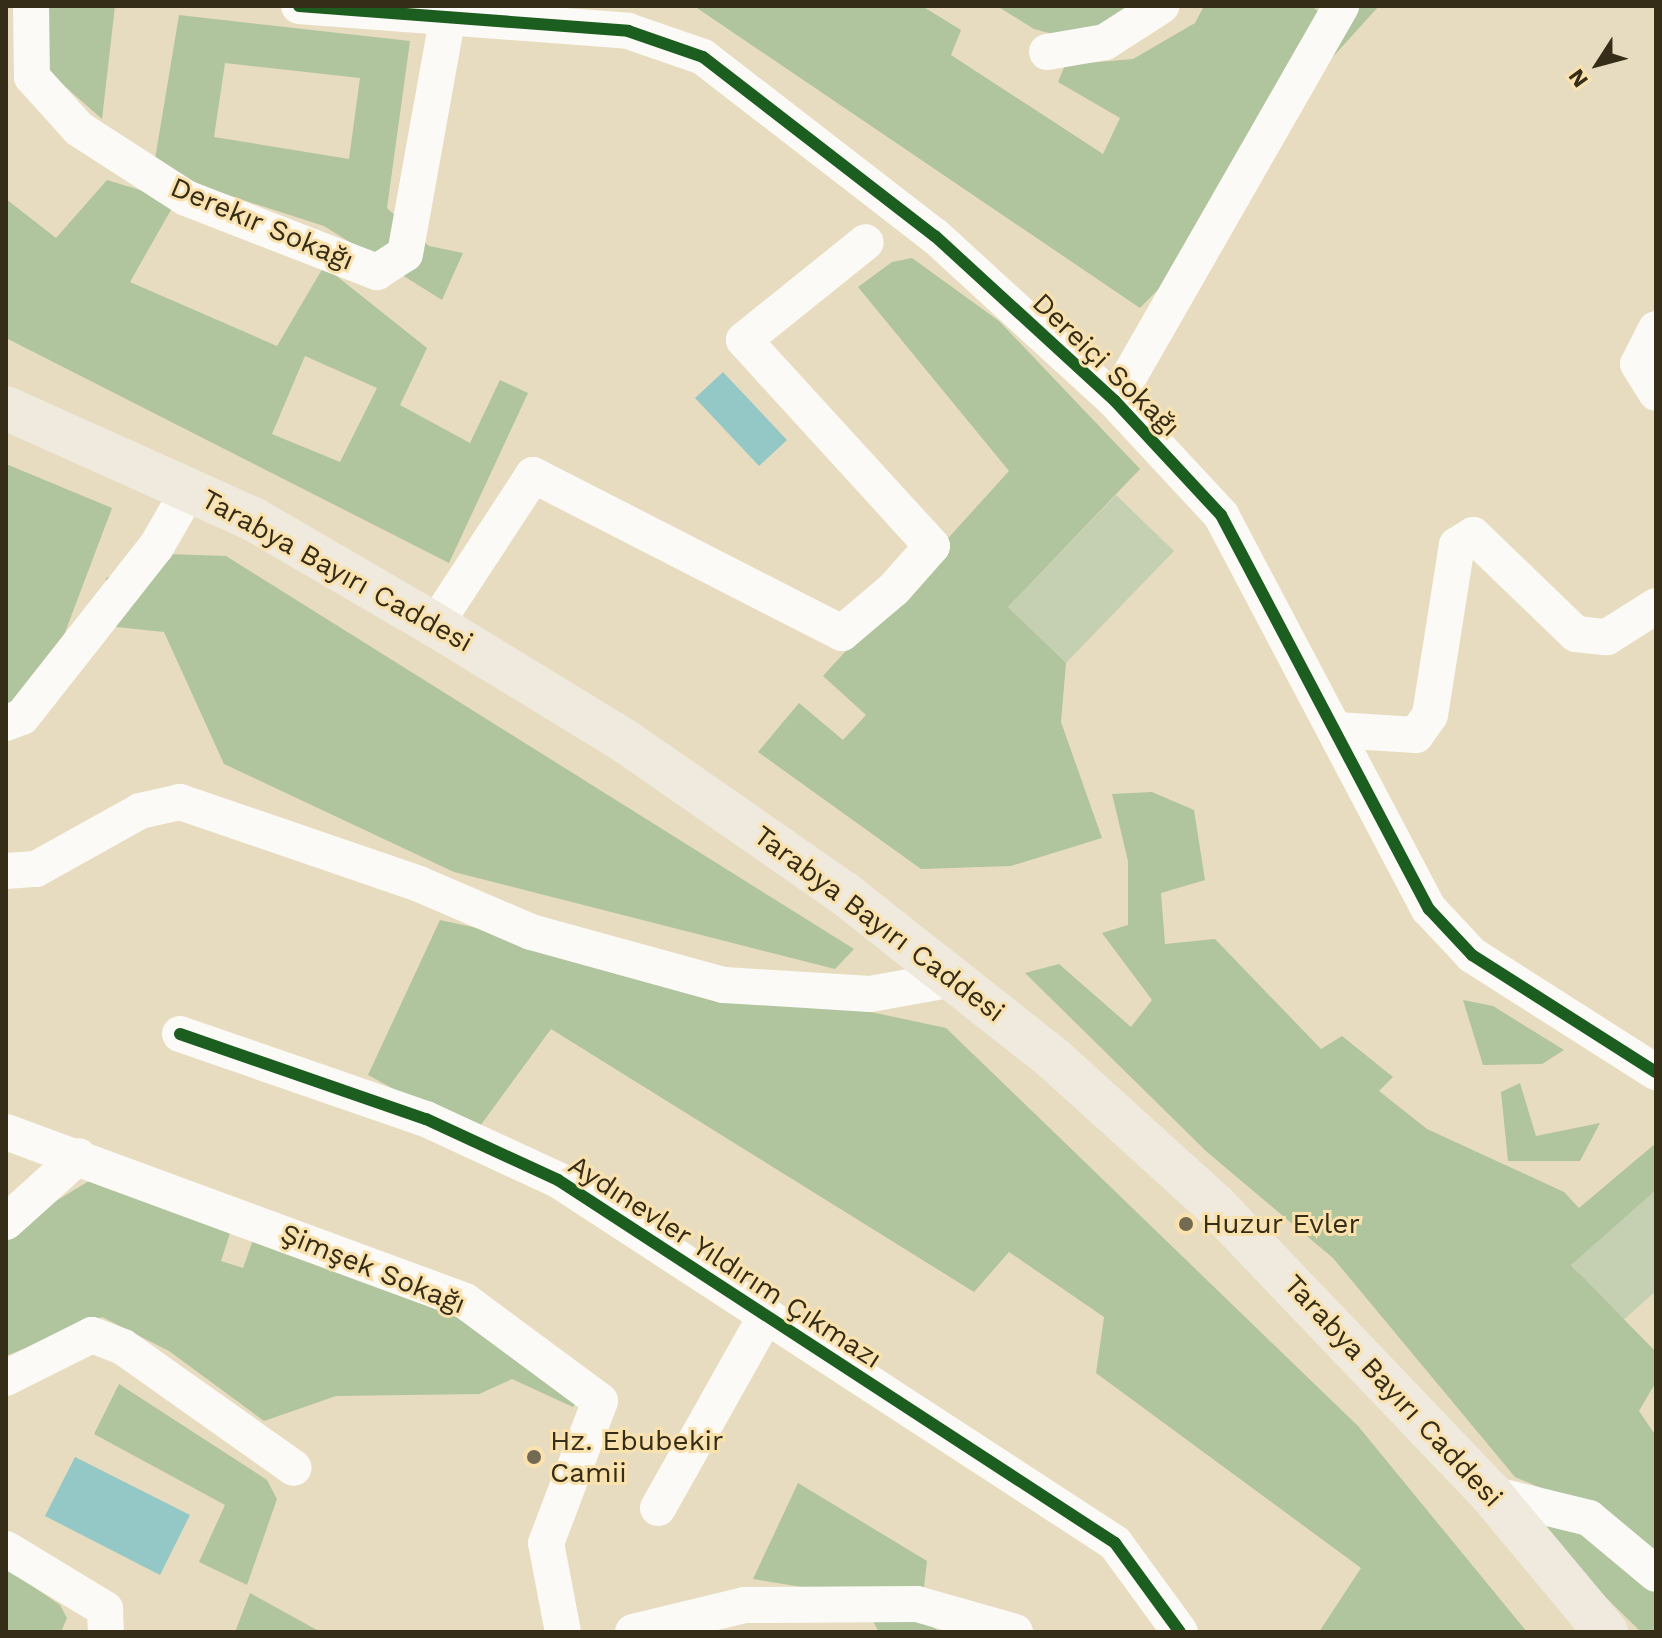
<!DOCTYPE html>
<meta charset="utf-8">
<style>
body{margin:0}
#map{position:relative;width:1662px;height:1638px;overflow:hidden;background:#e8dcc0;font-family:"Work Sans",sans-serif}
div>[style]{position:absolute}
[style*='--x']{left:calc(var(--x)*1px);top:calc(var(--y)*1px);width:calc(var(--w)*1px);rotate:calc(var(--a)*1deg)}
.green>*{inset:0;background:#c5d0b3}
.forest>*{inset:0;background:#b0c49e}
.water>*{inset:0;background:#93c8c6}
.minor>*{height:36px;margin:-18px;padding:0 18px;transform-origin:18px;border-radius:18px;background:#fcfaf6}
.major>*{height:44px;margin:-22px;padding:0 22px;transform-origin:22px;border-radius:22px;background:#efeadd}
.cycleway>*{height:12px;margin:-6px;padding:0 6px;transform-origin:6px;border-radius:6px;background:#1b5e20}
.dots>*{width:22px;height:22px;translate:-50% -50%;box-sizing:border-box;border:4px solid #fae2ae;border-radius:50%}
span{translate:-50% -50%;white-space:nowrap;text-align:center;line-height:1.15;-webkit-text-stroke:6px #fae2ae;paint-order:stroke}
.street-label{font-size:28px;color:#362d18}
.poi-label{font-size:28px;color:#362d18}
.left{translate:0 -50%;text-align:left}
.frame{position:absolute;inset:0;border:8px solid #362d18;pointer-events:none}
.north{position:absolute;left:1558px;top:24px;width:80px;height:80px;-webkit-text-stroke:6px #fae2ae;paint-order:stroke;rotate:234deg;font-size:22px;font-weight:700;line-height:32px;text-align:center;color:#362d18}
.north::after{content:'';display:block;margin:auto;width:28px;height:36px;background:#362d18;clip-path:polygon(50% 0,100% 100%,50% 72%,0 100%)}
</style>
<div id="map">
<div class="green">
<i style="clip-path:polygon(1116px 495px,1174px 551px,1066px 663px,1008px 607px)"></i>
<i style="clip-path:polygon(1656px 1190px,1656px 1291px,1621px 1322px,1571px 1264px)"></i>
</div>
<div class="forest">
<i style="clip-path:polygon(23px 6px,115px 6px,102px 119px,44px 68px)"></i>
<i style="clip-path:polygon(694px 6px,922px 6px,961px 30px,951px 55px,1103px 154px,1120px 118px,1058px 82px,1065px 65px,1133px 59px,1195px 23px,1204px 6px,1312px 6px,1330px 22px,1348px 6px,1379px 6px,1311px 81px,1252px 194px,1140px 308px)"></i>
<i style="clip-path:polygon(997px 6px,1142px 6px,1074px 40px,1034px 29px)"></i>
<i style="clip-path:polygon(evenodd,179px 15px,410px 41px,387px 208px,429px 246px,463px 253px,442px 300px,324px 226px,153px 171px,179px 15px,225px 63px,360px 78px,349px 159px,214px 137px,225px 63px)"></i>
<i style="clip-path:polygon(evenodd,107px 180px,176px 201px,130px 282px,277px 346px,324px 266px,427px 348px,400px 405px,470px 443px,500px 380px,528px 393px,449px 563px,6px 338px,6px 199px,56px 238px,107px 180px,305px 356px,377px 388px,340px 462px,272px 434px,305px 356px)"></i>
<i style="clip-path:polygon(912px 258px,999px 321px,1140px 469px,1008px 607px,1066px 663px,1061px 722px,1102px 838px,1011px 866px,921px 869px,758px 752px,799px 703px,843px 740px,866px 715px,823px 676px,1009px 471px,858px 287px,892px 262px)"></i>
<i style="clip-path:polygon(6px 464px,112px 508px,55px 659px,39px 686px,6px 706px)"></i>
<i style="clip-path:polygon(168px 554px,226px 556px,854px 949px,835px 969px,454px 872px,224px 764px,164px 632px,107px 626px,106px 578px)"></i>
<i style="clip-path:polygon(1152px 792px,1194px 810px,1205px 880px,1161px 893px,1165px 944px,1215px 939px,1321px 1049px,1342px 1036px,1393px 1077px,1379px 1091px,1427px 1129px,1564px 1192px,1579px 1208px,1656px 1143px,1656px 1190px,1571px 1265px,1656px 1352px,1656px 1382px,1639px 1411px,1656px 1436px,1656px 1561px,1594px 1511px,1515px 1477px,1333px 1258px,1207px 1152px,1025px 973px,1059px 964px,1131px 1027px,1152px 1000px,1102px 933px,1128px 925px,1128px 861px,1112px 794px)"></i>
<i style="clip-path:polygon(440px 920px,946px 1028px,1358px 1426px,1527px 1632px,1319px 1632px,1361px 1568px,1096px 1373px,1104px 1317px,1009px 1252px,974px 1292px,551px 1029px,475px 1133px,368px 1075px)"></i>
<i style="clip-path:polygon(1463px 1000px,1493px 1006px,1564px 1050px,1542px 1064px,1483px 1065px)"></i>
<i style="clip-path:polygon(1520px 1083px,1536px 1136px,1600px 1123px,1580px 1161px,1508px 1161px,1501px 1092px)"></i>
<i style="clip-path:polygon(99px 1175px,233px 1224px,221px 1261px,243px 1268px,255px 1234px,457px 1305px,582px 1394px,573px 1407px,512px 1379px,479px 1394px,336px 1396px,264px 1421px,169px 1351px,102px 1317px,6px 1356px,6px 1231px)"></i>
<i style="clip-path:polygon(119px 1384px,267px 1480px,277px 1499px,247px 1585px,199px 1562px,225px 1505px,94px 1434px)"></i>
<i style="clip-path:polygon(798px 1483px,927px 1561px,923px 1596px,845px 1594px,753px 1579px)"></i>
<i style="clip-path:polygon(1529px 1522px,1584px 1530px,1656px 1592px,1656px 1632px,1641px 1632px)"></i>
<i style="clip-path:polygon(6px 1568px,60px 1605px,67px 1618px,61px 1632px,6px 1632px)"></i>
<i style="clip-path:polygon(250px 1593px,317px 1630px,316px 1632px,235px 1632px)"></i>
<i style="clip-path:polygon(869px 1614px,913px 1616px,941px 1632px,879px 1632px)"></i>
</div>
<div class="water">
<i style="clip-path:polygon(723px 372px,787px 440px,759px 466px,695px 398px)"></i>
<i style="clip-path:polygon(75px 1457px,190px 1515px,160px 1575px,45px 1516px)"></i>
</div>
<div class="minor">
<i style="--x:31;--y:6;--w:71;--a:89.2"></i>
<i style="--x:32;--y:77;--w:70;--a:47.9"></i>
<i style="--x:79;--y:129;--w:127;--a:32.8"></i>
<i style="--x:186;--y:198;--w:205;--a:21.2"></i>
<i style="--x:377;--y:272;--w:33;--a:-33"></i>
<i style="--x:405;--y:254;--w:238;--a:-79.8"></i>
<i style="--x:299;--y:6;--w:330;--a:4.3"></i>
<i style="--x:628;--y:31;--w:79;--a:19.1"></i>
<i style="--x:703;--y:57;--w:293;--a:37.7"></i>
<i style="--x:935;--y:236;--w:244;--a:42.5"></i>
<i style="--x:1115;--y:401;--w:156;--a:47.1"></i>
<i style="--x:1221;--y:515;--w:446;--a:62.2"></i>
<i style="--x:1429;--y:909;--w:63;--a:46.9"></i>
<i style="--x:1472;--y:955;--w:218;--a:32.5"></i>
<i style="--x:1047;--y:52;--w:59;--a:-9.8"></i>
<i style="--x:1105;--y:42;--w:67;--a:-32.7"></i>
<i style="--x:1656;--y:329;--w:39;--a:117"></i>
<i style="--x:1638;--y:364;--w:34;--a:58"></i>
<i style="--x:1115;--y:401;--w:455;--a:-60.2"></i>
<i style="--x:435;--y:625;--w:179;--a:-56.8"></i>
<i style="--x:533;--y:475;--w:347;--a:27.1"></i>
<i style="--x:842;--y:633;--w:68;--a:-40.2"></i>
<i style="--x:894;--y:589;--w:57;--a:-48.5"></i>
<i style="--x:932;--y:546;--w:279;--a:-132.4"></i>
<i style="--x:744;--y:340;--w:156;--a:-38.8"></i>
<i style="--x:6;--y:723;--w:17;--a:-21"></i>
<i style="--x:22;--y:717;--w:216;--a:-51.8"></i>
<i style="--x:156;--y:547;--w:68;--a:-60"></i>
<i style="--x:1336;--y:730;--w:80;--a:3.6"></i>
<i style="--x:1416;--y:735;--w:24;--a:-55"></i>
<i style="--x:1430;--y:715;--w:172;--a:-81"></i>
<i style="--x:1457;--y:545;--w:19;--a:-32"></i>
<i style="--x:1473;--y:535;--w:143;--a:43.9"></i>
<i style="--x:1576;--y:634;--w:31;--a:6"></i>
<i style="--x:1607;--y:637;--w:58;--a:-32.3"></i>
<i style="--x:6;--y:871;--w:30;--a:-4"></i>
<i style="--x:36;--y:869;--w:119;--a:-29.1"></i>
<i style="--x:140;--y:811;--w:41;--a:-12.7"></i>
<i style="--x:180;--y:802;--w:253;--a:18.9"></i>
<i style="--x:419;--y:884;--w:122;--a:23.2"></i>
<i style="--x:531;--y:932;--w:200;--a:15.4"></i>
<i style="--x:724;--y:985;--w:146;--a:3.5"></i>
<i style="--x:870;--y:994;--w:85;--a:-10.1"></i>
<i style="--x:180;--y:1034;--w:260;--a:19.1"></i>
<i style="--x:426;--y:1119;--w:145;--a:24.8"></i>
<i style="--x:558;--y:1180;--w:665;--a:33.09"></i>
<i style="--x:1115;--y:1543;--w:110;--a:53.9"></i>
<i style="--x:6;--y:1132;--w:489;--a:20.2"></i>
<i style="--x:465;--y:1301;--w:168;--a:36.5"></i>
<i style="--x:600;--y:1401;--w:152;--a:110.8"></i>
<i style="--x:546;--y:1543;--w:91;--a:79.2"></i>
<i style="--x:6;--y:1222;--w:98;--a:-42.1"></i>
<i style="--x:6;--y:1378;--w:96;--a:-26.6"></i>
<i style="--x:92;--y:1335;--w:33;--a:21"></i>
<i style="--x:123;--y:1347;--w:209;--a:35.3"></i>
<i style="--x:1491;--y:1494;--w:101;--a:13.8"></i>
<i style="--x:1589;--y:1518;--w:87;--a:39.9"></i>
<i style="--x:658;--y:1508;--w:219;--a:-60.7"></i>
<i style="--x:6;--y:1549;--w:116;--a:31.2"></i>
<i style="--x:105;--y:1609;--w:23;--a:88"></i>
<i style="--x:633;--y:1632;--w:115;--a:-13.6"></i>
<i style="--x:745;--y:1605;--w:172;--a:-0.3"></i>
<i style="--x:917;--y:1604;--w:102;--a:15.9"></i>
</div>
<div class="major">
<i style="--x:6;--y:408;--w:271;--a:24.2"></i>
<i style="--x:253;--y:519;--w:211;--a:30.2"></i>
<i style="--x:435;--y:625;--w:223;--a:31.4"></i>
<i style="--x:625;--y:741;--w:268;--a:34.8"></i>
<i style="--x:845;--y:894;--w:268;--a:38.3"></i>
<i style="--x:1055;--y:1060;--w:216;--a:42.2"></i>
<i style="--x:1215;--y:1205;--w:400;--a:46.3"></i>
<i style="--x:1491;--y:1494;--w:180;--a:50.2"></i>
</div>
<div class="cycleway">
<i style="--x:299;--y:6;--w:330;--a:4.3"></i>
<i style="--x:628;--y:31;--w:79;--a:19.1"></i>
<i style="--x:703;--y:57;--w:293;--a:37.7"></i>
<i style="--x:935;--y:236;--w:244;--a:42.5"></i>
<i style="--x:1115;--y:401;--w:156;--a:47.1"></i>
<i style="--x:1221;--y:515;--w:446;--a:62.2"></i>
<i style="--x:1429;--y:909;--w:63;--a:46.9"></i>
<i style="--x:1472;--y:955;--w:218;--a:32.5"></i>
<i style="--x:180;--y:1034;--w:260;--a:19.1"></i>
<i style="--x:426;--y:1119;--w:145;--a:24.8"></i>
<i style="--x:558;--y:1180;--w:665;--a:33.09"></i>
<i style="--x:1115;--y:1543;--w:110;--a:53.9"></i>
</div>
<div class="dots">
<i style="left:1186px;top:1224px;background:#746a53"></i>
<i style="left:534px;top:1457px;background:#746a53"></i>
</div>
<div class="street-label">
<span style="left:262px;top:224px;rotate:23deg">Derekır Sokağı</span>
<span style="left:1106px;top:365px;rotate:44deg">Dereiçi Sokağı</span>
<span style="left:337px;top:571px;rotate:29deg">Tarabya Bayırı Caddesi</span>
<span style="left:879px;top:924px;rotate:37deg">Tarabya Bayırı Caddesi</span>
<span style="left:725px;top:1262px;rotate:33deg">Aydınevler Yıldırım Çıkmazı</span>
<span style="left:373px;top:1269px;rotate:22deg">Şimşek Sokağı</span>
<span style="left:1393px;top:1391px;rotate:47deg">Tarabya Bayırı Caddesi</span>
</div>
<div class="poi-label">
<span class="left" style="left:1202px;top:1224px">Huzur Evler</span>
<span class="left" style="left:550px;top:1457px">Hz. Ebubekir<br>Camii</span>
</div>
<div class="frame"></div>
<div class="north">N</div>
</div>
